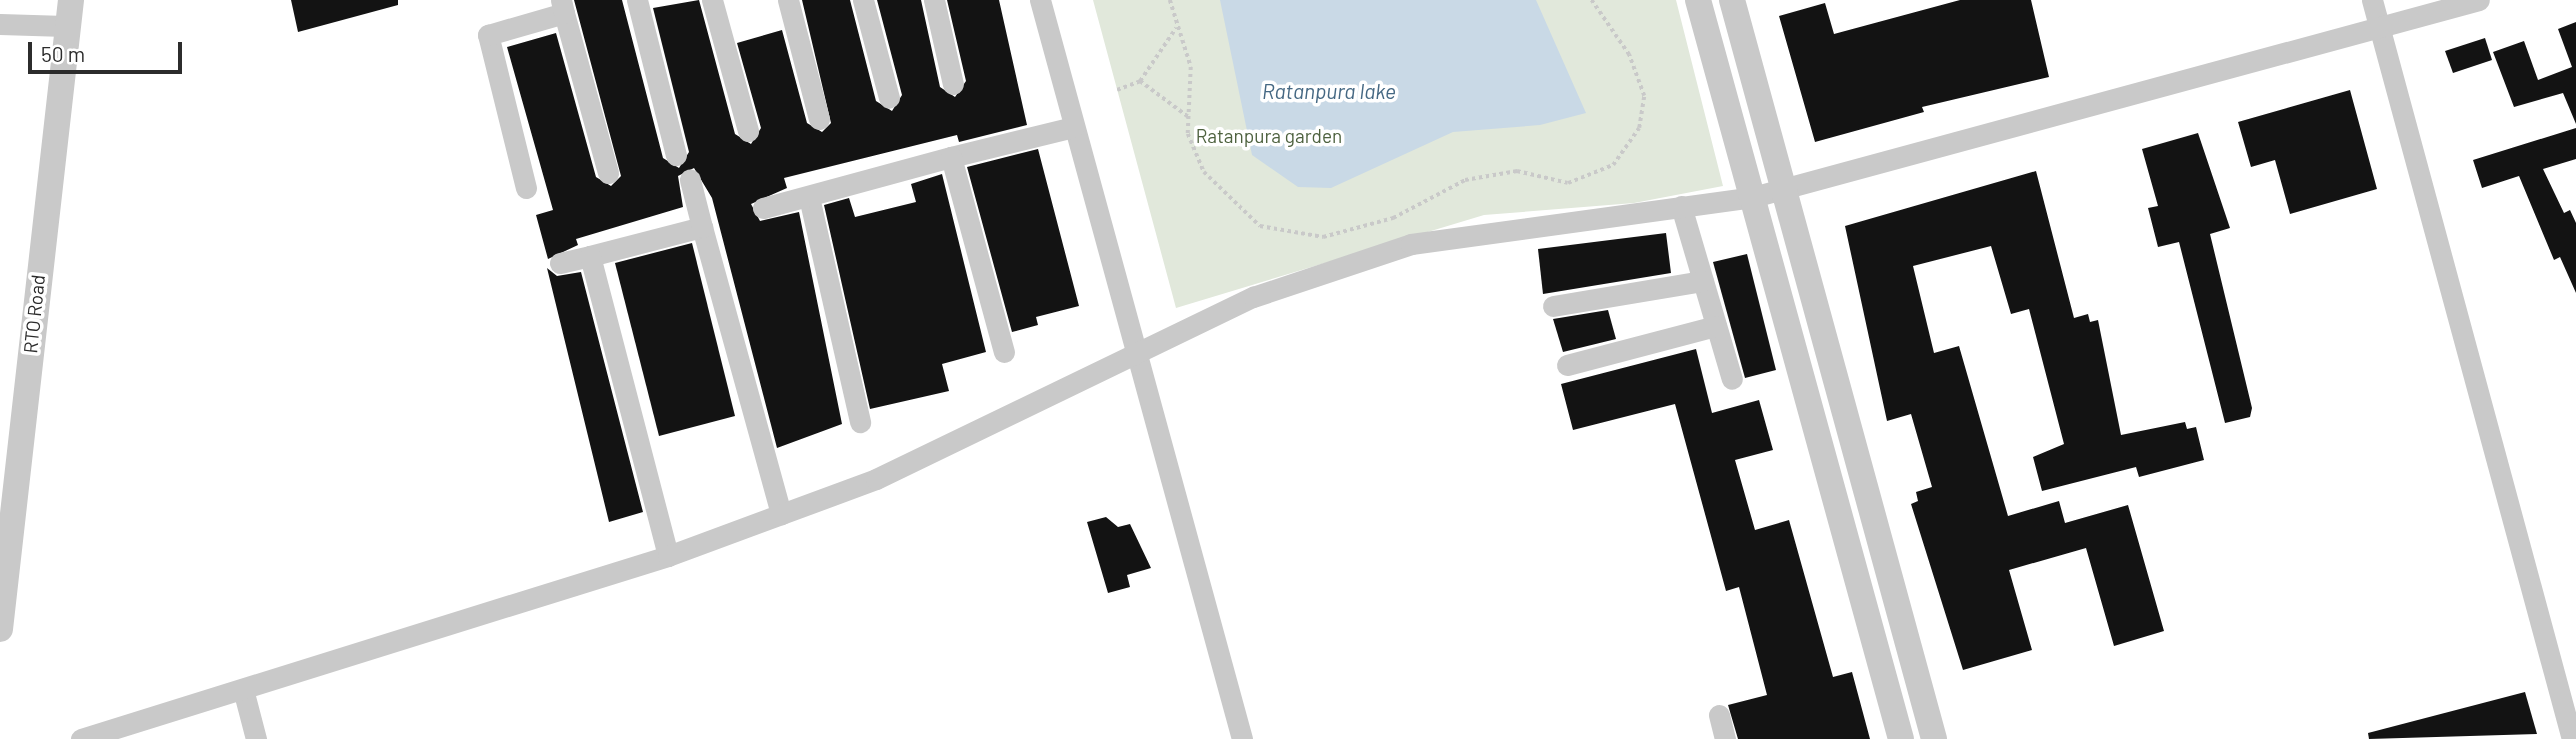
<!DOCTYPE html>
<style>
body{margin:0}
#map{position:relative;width:2576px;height:739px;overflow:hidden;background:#fff;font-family:Barlow,sans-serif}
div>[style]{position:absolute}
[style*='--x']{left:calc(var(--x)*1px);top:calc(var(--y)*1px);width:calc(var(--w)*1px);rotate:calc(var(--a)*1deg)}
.green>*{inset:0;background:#e1e8db}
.water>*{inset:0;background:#c9d9e6}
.building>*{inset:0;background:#131313}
.path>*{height:3.5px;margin-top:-1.75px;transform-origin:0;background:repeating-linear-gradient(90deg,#c9c9c9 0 3.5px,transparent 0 7px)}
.minor>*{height:21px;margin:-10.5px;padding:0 10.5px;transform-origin:10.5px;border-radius:10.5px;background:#c9c9c9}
.tertiary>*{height:26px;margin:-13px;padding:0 13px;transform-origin:13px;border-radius:13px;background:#c9c9c9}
span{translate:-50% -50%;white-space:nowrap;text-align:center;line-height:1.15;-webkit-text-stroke:7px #fff;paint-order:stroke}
.park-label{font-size:19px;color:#4e623f}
.street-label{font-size:19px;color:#2c2c2c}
.water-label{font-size:21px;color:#456883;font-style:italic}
.scale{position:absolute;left:28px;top:42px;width:154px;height:32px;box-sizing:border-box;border:4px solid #2c2c2c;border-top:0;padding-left:9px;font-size:21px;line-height:24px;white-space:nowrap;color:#2c2c2c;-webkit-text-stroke:5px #fff;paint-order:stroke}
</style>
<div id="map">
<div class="green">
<i style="clip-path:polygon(1093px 0,1676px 0,1723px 186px,1634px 203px,1484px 215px,1176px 308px)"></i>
</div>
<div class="water">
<i style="clip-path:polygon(1220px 0,1536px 0,1586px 113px,1540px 125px,1453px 132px,1331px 188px,1298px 187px,1252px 155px)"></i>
</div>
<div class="building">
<i style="clip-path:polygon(291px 0,398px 0,398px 5px,298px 32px)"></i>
<i style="clip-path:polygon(574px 0,622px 0,663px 158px,679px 168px,689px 152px,653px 8px,699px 0,735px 134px,751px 144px,761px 128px,737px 43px,782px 30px,807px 123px,822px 132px,831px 123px,802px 0,850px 0,876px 101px,892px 111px,902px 95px,877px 0,921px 0,940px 87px,955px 97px,966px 81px,947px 0,999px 0,1027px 125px,959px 142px,957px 135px,784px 178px,787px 188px,751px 204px,760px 221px,799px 212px,842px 424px,777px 448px,712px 198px,694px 168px,678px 176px,683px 207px,576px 239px,578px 245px,548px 259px,536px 215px,553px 210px,507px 47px,556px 33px,596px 177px,611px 186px,621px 176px)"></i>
<i style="clip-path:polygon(1960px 0,2031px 0,2049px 77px,1922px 107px,1924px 112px,1815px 142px,1779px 16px,1825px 3px,1834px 34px)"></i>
<i style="clip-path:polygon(2576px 22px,2576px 124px,2563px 93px,2514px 107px,2493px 52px,2524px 41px,2538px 80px,2572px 67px,2558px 29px)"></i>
<i style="clip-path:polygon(2485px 38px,2492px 60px,2453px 73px,2445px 51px)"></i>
<i style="clip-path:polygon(2350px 90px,2377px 189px,2290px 214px,2275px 160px,2251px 167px,2238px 122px)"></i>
<i style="clip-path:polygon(2576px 128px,2576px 159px,2543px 169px,2564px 213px,2570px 210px,2576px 223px,2576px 293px,2560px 257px,2554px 260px,2519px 176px,2482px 188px,2473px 160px)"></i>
<i style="clip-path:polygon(2198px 133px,2230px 228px,2210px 234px,2252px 408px,2250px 417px,2225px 423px,2179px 242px,2158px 247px,2148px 208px,2158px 206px,2142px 149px)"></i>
<i style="clip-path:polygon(1038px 149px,1079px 306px,1036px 317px,1038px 325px,1012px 332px,967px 167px)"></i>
<i style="clip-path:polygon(2036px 171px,2074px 318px,2088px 314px,2090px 322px,2098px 320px,2121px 435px,2185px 422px,2187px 429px,2196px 427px,2204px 460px,2139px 477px,2136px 467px,2042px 491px,2033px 457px,2064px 444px,2029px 309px,2011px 314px,1991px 246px,1913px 266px,1934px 353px,1959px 346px,2008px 516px,2059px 501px,2065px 523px,2128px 505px,2164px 631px,2114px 646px,2086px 548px,2009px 570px,2032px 650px,1963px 670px,1911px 504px,1918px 501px,1916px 492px,1932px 487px,1911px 414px,1887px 421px,1845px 226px)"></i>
<i style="clip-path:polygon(942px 174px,986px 352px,942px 364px,949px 391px,870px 409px,824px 205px,849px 198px,855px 217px,916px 202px,911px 184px)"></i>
<i style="clip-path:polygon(1666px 233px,1671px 273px,1543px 294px,1538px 249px)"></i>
<i style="clip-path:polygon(692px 243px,735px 416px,659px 436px,615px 263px)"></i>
<i style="clip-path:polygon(1747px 254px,1776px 370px,1745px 378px,1713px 262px)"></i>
<i style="clip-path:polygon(547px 268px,557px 276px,581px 272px,643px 512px,609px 522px)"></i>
<i style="clip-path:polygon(1608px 310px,1616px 339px,1563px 352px,1553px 319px)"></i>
<i style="clip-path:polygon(1696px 349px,1712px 413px,1759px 400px,1773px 450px,1735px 460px,1755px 530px,1789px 520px,1833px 677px,1852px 672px,1870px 739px,1738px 739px,1728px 705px,1767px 695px,1739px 587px,1726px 591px,1675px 404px,1573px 430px,1561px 384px)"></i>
<i style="clip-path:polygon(1106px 517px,1118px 527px,1130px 524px,1151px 568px,1127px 575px,1130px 587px,1108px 593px,1087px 522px)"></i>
<i style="clip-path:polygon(2525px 692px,2537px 734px,2369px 739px,2368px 733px)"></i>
</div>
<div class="path">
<i style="--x:1170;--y:0;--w:70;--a:72.6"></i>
<i style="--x:1191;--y:67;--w:67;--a:92.6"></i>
<i style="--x:1188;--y:134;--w:41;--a:67.2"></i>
<i style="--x:1204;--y:172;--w:78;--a:44"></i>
<i style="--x:1260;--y:226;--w:64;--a:9.9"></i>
<i style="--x:1323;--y:237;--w:73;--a:-15.2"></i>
<i style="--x:1393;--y:218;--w:81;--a:-27.8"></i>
<i style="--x:1465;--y:180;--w:53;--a:-9.8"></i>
<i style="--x:1517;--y:171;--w:52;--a:13.2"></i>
<i style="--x:1568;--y:183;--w:48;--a:-21.8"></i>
<i style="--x:1613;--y:165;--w:45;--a:-54.9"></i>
<i style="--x:1639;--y:128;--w:32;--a:-81"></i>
<i style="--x:1644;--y:96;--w:44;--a:-110.1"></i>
<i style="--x:1629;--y:55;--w:67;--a:-124.6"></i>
<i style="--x:1140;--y:81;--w:62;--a:36.5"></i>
<i style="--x:1117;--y:90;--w:25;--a:-21"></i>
<i style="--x:1140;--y:81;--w:64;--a:-55.8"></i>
</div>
<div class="minor">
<i style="--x:637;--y:0;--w:160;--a:75.9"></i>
<i style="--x:712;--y:0;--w:136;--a:74.6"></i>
<i style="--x:788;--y:0;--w:123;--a:75.4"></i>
<i style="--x:863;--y:0;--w:101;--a:75.1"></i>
<i style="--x:934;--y:0;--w:86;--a:77.3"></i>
<i style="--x:1040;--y:0;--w:766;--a:74.71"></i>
<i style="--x:2372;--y:0;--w:766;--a:74.86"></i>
<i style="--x:564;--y:13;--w:166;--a:74.6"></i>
<i style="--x:0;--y:24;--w:65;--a:1.8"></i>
<i style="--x:951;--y:157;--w:126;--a:-13.8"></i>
<i style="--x:526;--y:188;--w:158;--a:-103.9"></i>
<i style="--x:488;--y:35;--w:79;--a:-16.1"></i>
<i style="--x:564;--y:13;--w:13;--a:-103"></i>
<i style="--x:809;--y:197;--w:231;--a:77.2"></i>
<i style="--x:1681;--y:206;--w:180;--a:73.6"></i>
<i style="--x:763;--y:208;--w:195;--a:-15.2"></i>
<i style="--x:951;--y:157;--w:202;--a:74.8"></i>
<i style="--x:702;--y:227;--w:298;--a:74.6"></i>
<i style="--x:590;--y:256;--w:116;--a:-14.5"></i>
<i style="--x:702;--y:227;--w:49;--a:-104.3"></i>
<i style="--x:560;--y:263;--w:31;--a:-13"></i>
<i style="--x:590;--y:256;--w:310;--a:75.4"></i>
<i style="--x:1553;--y:306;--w:152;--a:-9.5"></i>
<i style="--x:1567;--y:365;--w:154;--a:-14.7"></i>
<i style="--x:243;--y:689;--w:52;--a:75.4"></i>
<i style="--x:1719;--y:715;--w:25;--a:76"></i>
<i style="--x:81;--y:739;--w:615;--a:-17.32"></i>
<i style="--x:668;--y:556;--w:222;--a:-20.3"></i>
<i style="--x:876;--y:479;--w:419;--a:-25.8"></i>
<i style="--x:1253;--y:297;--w:167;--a:-18.5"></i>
<i style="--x:1411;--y:244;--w:345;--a:-7.8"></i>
<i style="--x:1753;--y:197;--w:752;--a:-15.18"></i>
</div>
<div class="tertiary">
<i style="--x:1698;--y:0;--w:766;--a:74.64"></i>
<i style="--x:1732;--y:0;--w:766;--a:74.71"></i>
<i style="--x:0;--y:629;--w:633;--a:-83.56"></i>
</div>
<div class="park-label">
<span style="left:1269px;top:136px">Ratanpura garden</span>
</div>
<div class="street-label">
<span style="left:34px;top:314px;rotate:-84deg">RTO Road</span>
</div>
<div class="water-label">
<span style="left:1329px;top:91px">Ratanpura lake</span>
</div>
<div class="scale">50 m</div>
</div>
